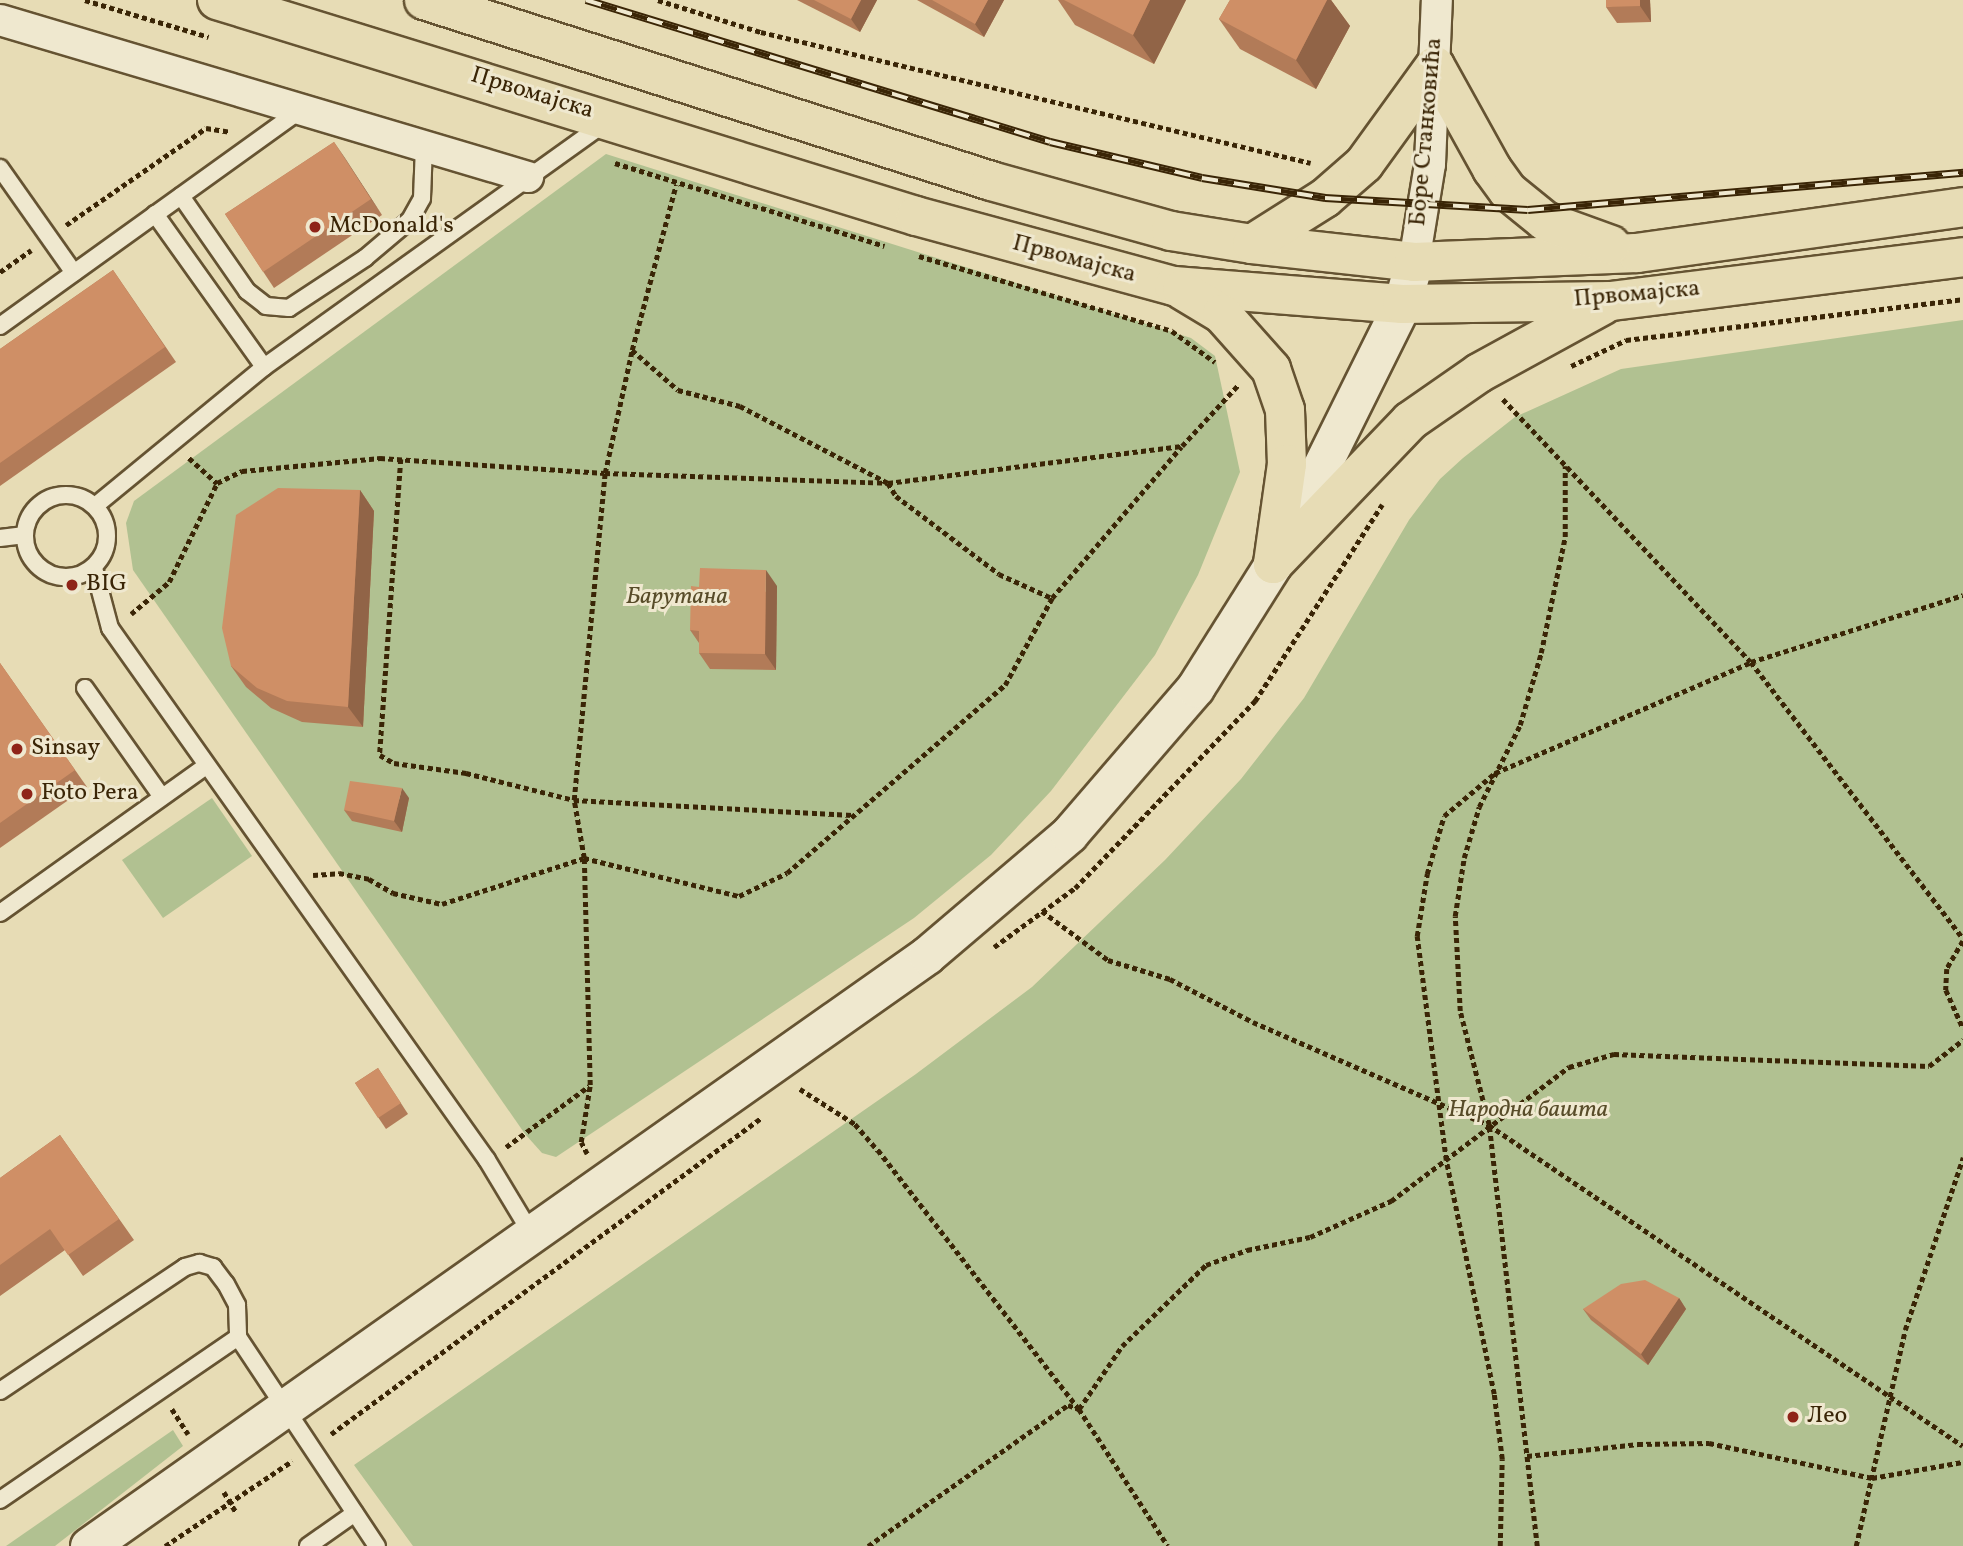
<!DOCTYPE html>
<meta charset="utf-8">
<style>
body{margin:0}
#map{position:relative;width:1963px;height:1546px;overflow:hidden;background:#e7dcb5;font-family:Vollkorn,serif}
div>[style]{position:absolute}
[style*='--x']{left:calc(var(--x)*1px);top:calc(var(--y)*1px);width:calc(var(--w)*1px);rotate:calc(var(--a)*1deg)}
.green>*{inset:0;background:#b1c191}
.path>*{height:4.5px;margin-top:-2.25px;transform-origin:0;background:repeating-linear-gradient(90deg,#3a2506 0 5px,transparent 0 8.5px)}
.roads{filter:drop-shadow(2px 0 #655332) drop-shadow(-2px 0 #655332) drop-shadow(0 2px #655332) drop-shadow(0 -2px #655332)}
.service>*{height:16px;margin:-8px;padding:0 8px;transform-origin:8px;border-radius:8px;background:#efe8cf}
.service>.ring{margin:-8px;padding:0;box-sizing:content-box;background:none;border:16px solid #efe8cf;border-radius:50%}
.minor>*{height:30px;margin:-15px;padding:0 15px;transform-origin:15px;border-radius:15px;background:#efe8cf}
.tertiary>*{height:37px;margin:-18.5px;padding:0 18.5px;transform-origin:18.5px;border-radius:18.5px;background:#efe8cf}
.primary>*{height:38px;margin:-19px;padding:0 19px;transform-origin:19px;border-radius:19px;background:#e7dcb5}
.rail>*{height:8px;margin-top:-4px;transform-origin:0;background:repeating-linear-gradient(90deg,#efe8cf 0 16px,#3a2506 0 32px);box-sizing:border-box;border-block:2px solid #3a2506}
.wall>*{inset:0;background:#b27b58}
.shaded-wall>*{inset:0;background:#916447}
.building>*{inset:0;background:#cf8f66}
.dots>*{width:19px;height:19px;translate:-50% -50%;box-sizing:border-box;border:4px solid #efe8cf;border-radius:50%}
span{translate:-50% -50%;white-space:nowrap;text-align:center;line-height:1.15;-webkit-text-stroke:6px #efe8cf;paint-order:stroke}
.street-label{font-size:24px;color:#3a2506}
.poi-label{font-size:24px;color:#3a2506}
.left{translate:0 -50%;text-align:left}
.park-label{font-size:24px;color:#584c29;font-style:italic}
</style>
<div id="map">
<div class="green">
<i style="clip-path:polygon(606px 154px,1191px 338px,1215px 356px,1240px 472px,1198px 575px,1155px 655px,1051px 791px,991px 855px,914px 918px,556px 1157px,542px 1153px,525px 1134px,133px 570px,126px 523px,134px 501px)"></i>
<i style="clip-path:polygon(1963px 320px,1963px 1546px,413px 1546px,354px 1465px,916px 1074px,1032px 987px,1165px 860px,1241px 779px,1304px 698px,1409px 520px,1440px 479px,1463px 458px,1515px 417px,1621px 369px)"></i>
<i style="clip-path:polygon(212px 798px,252px 856px,163px 918px,122px 860px)"></i>
<i style="clip-path:polygon(173px 1430px,183px 1446px,55px 1546px,6px 1546px)"></i>
</div>
<div class="path">
<i style="--x:85;--y:0;--w:129;--a:16.6"></i>
<i style="--x:658;--y:0;--w:108;--a:17.3"></i>
<i style="--x:761;--y:32;--w:565;--a:13.4"></i>
<i style="--x:615;--y:163;--w:282;--a:17.1"></i>
<i style="--x:66;--y:225;--w:170;--a:-34.7"></i>
<i style="--x:206;--y:128;--w:24;--a:9"></i>
<i style="--x:919;--y:256;--w:264;--a:16.5"></i>
<i style="--x:1172;--y:331;--w:53;--a:35.8"></i>
<i style="--x:0;--y:272;--w:38;--a:-35"></i>
<i style="--x:632;--y:350;--w:61;--a:41"></i>
<i style="--x:678;--y:390;--w:64;--a:14.5"></i>
<i style="--x:740;--y:406;--w:167;--a:27.5"></i>
<i style="--x:888;--y:483;--w:15;--a:58"></i>
<i style="--x:896;--y:496;--w:129;--a:37.1"></i>
<i style="--x:999;--y:574;--w:58;--a:24.4"></i>
<i style="--x:1571;--y:366;--w:61;--a:-25.3"></i>
<i style="--x:1626;--y:340;--w:339;--a:-6.9"></i>
<i style="--x:1503;--y:399;--w:361;--a:46.7"></i>
<i style="--x:1751;--y:662;--w:348;--a:52.5"></i>
<i style="--x:189;--y:458;--w:38;--a:42"></i>
<i style="--x:401;--y:459;--w:297;--a:94.1"></i>
<i style="--x:380;--y:755;--w:16;--a:30"></i>
<i style="--x:394;--y:763;--w:73;--a:7.9"></i>
<i style="--x:466;--y:773;--w:111;--a:14"></i>
<i style="--x:574;--y:800;--w:279;--a:3.1"></i>
<i style="--x:131;--y:614;--w:50;--a:-40.1"></i>
<i style="--x:169;--y:582;--w:110;--a:-64.1"></i>
<i style="--x:217;--y:483;--w:28;--a:-26"></i>
<i style="--x:242;--y:471;--w:139;--a:-5.4"></i>
<i style="--x:380;--y:458;--w:225;--a:3.8"></i>
<i style="--x:605;--y:473;--w:283;--a:2"></i>
<i style="--x:888;--y:483;--w:296;--a:-7.2"></i>
<i style="--x:1182;--y:446;--w:84;--a:-47.4"></i>
<i style="--x:313;--y:875;--w:26;--a:-4"></i>
<i style="--x:339;--y:873;--w:31;--a:11"></i>
<i style="--x:369;--y:879;--w:28;--a:30"></i>
<i style="--x:393;--y:893;--w:50;--a:12.7"></i>
<i style="--x:442;--y:904;--w:149;--a:-17.9"></i>
<i style="--x:584;--y:858;--w:160;--a:13.8"></i>
<i style="--x:739;--y:896;--w:53;--a:-25.6"></i>
<i style="--x:787;--y:873;--w:288;--a:-40.8"></i>
<i style="--x:1005;--y:685;--w:99;--a:-61.6"></i>
<i style="--x:1052;--y:598;--w:199;--a:-49.5"></i>
<i style="--x:1042;--y:911;--w:82;--a:36.6"></i>
<i style="--x:1108;--y:960;--w:65;--a:17"></i>
<i style="--x:1170;--y:979;--w:93;--a:27.4"></i>
<i style="--x:1253;--y:1022;--w:257;--a:23.6"></i>
<i style="--x:1489;--y:1125;--w:572;--a:34.11"></i>
<i style="--x:1963;--y:941;--w:32;--a:120"></i>
<i style="--x:1947;--y:969;--w:21;--a:93"></i>
<i style="--x:1946;--y:990;--w:42;--a:65.9"></i>
<i style="--x:994;--y:947;--w:100;--a:-36.1"></i>
<i style="--x:1075;--y:888;--w:260;--a:-46.1"></i>
<i style="--x:1255;--y:701;--w:234;--a:-57.1"></i>
<i style="--x:800;--y:1089;--w:65;--a:32.5"></i>
<i style="--x:855;--y:1124;--w:35;--a:49"></i>
<i style="--x:878;--y:1150;--w:328;--a:52.2"></i>
<i style="--x:1079;--y:1409;--w:163;--a:57"></i>
<i style="--x:506;--y:1147;--w:103;--a:-36.3"></i>
<i style="--x:587;--y:1154;--w:13;--a:-117"></i>
<i style="--x:581;--y:1142;--w:58;--a:-81"></i>
<i style="--x:590;--y:1085;--w:227;--a:-91.5"></i>
<i style="--x:584;--y:858;--w:59;--a:-99.8"></i>
<i style="--x:574;--y:800;--w:328;--a:-84.6"></i>
<i style="--x:605;--y:473;--w:126;--a:-77.6"></i>
<i style="--x:632;--y:350;--w:171;--a:-75.1"></i>
<i style="--x:172;--y:1409;--w:30;--a:57"></i>
<i style="--x:331;--y:1434;--w:534;--a:-36.31"></i>
<i style="--x:1527;--y:1456;--w:112;--a:-6.2"></i>
<i style="--x:1638;--y:1444;--w:71;--a:-0.8"></i>
<i style="--x:1709;--y:1443;--w:167;--a:12.1"></i>
<i style="--x:1872;--y:1478;--w:92;--a:-10"></i>
<i style="--x:224;--y:1492;--w:23;--a:59"></i>
<i style="--x:165;--y:1546;--w:153;--a:-33.8"></i>
<i style="--x:868;--y:1546;--w:245;--a:-35.2"></i>
<i style="--x:1068;--y:1405;--w:12;--a:20"></i>
<i style="--x:1079;--y:1409;--w:76;--a:-55.7"></i>
<i style="--x:1122;--y:1346;--w:117;--a:-44"></i>
<i style="--x:1206;--y:1265;--w:44;--a:-20.1"></i>
<i style="--x:1247;--y:1250;--w:64;--a:-11.7"></i>
<i style="--x:1310;--y:1237;--w:89;--a:-24"></i>
<i style="--x:1391;--y:1201;--w:223;--a:-37"></i>
<i style="--x:1569;--y:1067;--w:47;--a:-16.1"></i>
<i style="--x:1614;--y:1054;--w:315;--a:2.2"></i>
<i style="--x:1929;--y:1066;--w:43;--a:-37.4"></i>
<i style="--x:1500;--y:1546;--w:87;--a:-88.7"></i>
<i style="--x:1502;--y:1459;--w:65;--a:-97"></i>
<i style="--x:1494;--y:1394;--w:239;--a:-101.6"></i>
<i style="--x:1446;--y:1160;--w:226;--a:-97.4"></i>
<i style="--x:1417;--y:936;--w:63;--a:-80.8"></i>
<i style="--x:1427;--y:874;--w:60;--a:-73.7"></i>
<i style="--x:1444;--y:816;--w:67;--a:-40.1"></i>
<i style="--x:1495;--y:773;--w:279;--a:-23.4"></i>
<i style="--x:1751;--y:662;--w:222;--a:-17.5"></i>
<i style="--x:1537;--y:1546;--w:424;--a:-96.5"></i>
<i style="--x:1489;--y:1125;--w:118;--a:-104.3"></i>
<i style="--x:1460;--y:1011;--w:95;--a:-93"></i>
<i style="--x:1455;--y:916;--w:59;--a:-81.2"></i>
<i style="--x:1464;--y:858;--w:53;--a:-73.6"></i>
<i style="--x:1479;--y:807;--w:92;--a:-63.4"></i>
<i style="--x:1520;--y:725;--w:75;--a:-73.7"></i>
<i style="--x:1541;--y:653;--w:118;--a:-78.3"></i>
<i style="--x:1565;--y:537;--w:71;--a:-90"></i>
<i style="--x:1856;--y:1546;--w:221;--a:-77.2"></i>
<i style="--x:1905;--y:1330;--w:182;--a:-71.4"></i>
</div>
<div class="roads">
<div class="service">
<i style="--x:0;--y:168;--w:128;--a:54.8"></i>
<i style="--x:181;--y:196;--w:116;--a:55.2"></i>
<i style="--x:247;--y:291;--w:24;--a:38"></i>
<i style="--x:266;--y:306;--w:23;--a:5"></i>
<i style="--x:289;--y:308;--w:91;--a:-33.3"></i>
<i style="--x:365;--y:258;--w:59;--a:-40.2"></i>
<i style="--x:410;--y:220;--w:25;--a:-61"></i>
<i style="--x:422;--y:198;--w:51;--a:-87.8"></i>
<i style="--x:155;--y:214;--w:188;--a:54.5"></i>
<i style="--x:0;--y:326;--w:370;--a:-35.7"></i>
<i class="ring" style="left:25px;top:495px;width:66px;height:66px"></i>
<i style="--x:95;--y:506;--w:219;--a:-39.4"></i>
<i style="--x:264;--y:367;--w:419;--a:-35.6"></i>
<i style="--x:0;--y:538;--w:25;--a:-7"></i>
<i style="--x:94;--y:568;--w:62;--a:75.1"></i>
<i style="--x:110;--y:628;--w:652;--a:54.68"></i>
<i style="--x:487;--y:1160;--w:85;--a:58.9"></i>
<i style="--x:85;--y:688;--w:133;--a:54.8"></i>
<i style="--x:0;--y:913;--w:253;--a:-35.5"></i>
<i style="--x:0;--y:1391;--w:223;--a:-33.8"></i>
<i style="--x:185;--y:1267;--w:15;--a:-16"></i>
<i style="--x:199;--y:1263;--w:15;--a:16"></i>
<i style="--x:213;--y:1267;--w:21;--a:53"></i>
<i style="--x:226;--y:1284;--w:24;--a:62"></i>
<i style="--x:237;--y:1305;--w:32;--a:88"></i>
<i style="--x:0;--y:1500;--w:288;--a:-34.4"></i>
<i style="--x:238;--y:1337;--w:251;--a:56.4"></i>
<i style="--x:308;--y:1546;--w:57;--a:-35.1"></i>
</div>
<div class="minor">
<i style="--x:0;--y:20;--w:551;--a:16.56"></i>
<i style="--x:1414;--y:262;--w:99;--a:-80.7"></i>
<i style="--x:1430;--y:164;--w:164;--a:-87.6"></i>
</div>
<div class="tertiary">
<i style="--x:89;--y:1546;--w:1025;--a:-35.19"></i>
<i style="--x:927;--y:955;--w:187;--a:-40.4"></i>
<i style="--x:1069;--y:834;--w:193;--a:-49.2"></i>
<i style="--x:1195;--y:688;--w:146;--a:-57.8"></i>
<i style="--x:1273;--y:564;--w:290;--a:-63.6"></i>
<i style="--x:1402;--y:304;--w:44;--a:-74.1"></i>
</div>
<div class="primary">
<i style="--x:217;--y:0;--w:732;--a:17.17"></i>
<i style="--x:916;--y:216;--w:267;--a:15.2"></i>
<i style="--x:1174;--y:286;--w:229;--a:4.5"></i>
<i style="--x:1402;--y:304;--w:209;--a:-0.8"></i>
<i style="--x:1611;--y:301;--w:355;--a:-7.1"></i>
<i style="--x:424;--y:0;--w:595;--a:17.7"></i>
<i style="--x:991;--y:181;--w:187;--a:15.5"></i>
<i style="--x:1171;--y:231;--w:82;--a:9.1"></i>
<i style="--x:1252;--y:244;--w:163;--a:6.3"></i>
<i style="--x:1414;--y:262;--w:223;--a:-2.3"></i>
<i style="--x:1637;--y:253;--w:329;--a:-8"></i>
<i style="--x:1252;--y:244;--w:86;--a:-32.2"></i>
<i style="--x:1325;--y:198;--w:52;--a:-41.1"></i>
<i style="--x:1364;--y:164;--w:121;--a:-54.1"></i>
<i style="--x:1435;--y:66;--w:118;--a:61"></i>
<i style="--x:1492;--y:169;--w:27;--a:54"></i>
<i style="--x:1508;--y:191;--w:48;--a:39"></i>
<i style="--x:1545;--y:221;--w:70;--a:20"></i>
<i style="--x:1182;--y:290;--w:47;--a:31"></i>
<i style="--x:1222;--y:314;--w:74;--a:48.3"></i>
<i style="--x:1271;--y:369;--w:43;--a:71.1"></i>
<i style="--x:1285;--y:410;--w:54;--a:87.9"></i>
<i style="--x:1287;--y:464;--w:101;--a:98"></i>
<i style="--x:1273;--y:564;--w:198;--a:-46.2"></i>
<i style="--x:1410;--y:421;--w:84;--a:-34.8"></i>
<i style="--x:1479;--y:373;--w:141;--a:-28.7"></i>
</div>
</div>
<div class="rail">
<i style="--x:586;--y:0;--w:485;--a:17"></i>
<i style="--x:1050;--y:142;--w:156;--a:13.3"></i>
<i style="--x:1202;--y:178;--w:125;--a:9.2"></i>
<i style="--x:1325;--y:198;--w:203;--a:3.4"></i>
<i style="--x:1528;--y:210;--w:437;--a:-4.9"></i>
</div>
<div class="wall">
<i style="clip-path:polygon(797px 0,877px 0,860px 32px)"></i>
<i style="clip-path:polygon(917px 0,1004px 0,984px 37px)"></i>
<i style="clip-path:polygon(1058px 0,1186px 0,1154px 64px,1075px 25px)"></i>
<i style="clip-path:polygon(1230px 0,1331px 0,1350px 26px,1316px 89px,1240px 49px,1219px 19px)"></i>
<i style="clip-path:polygon(1650px 0,1651px 22px,1617px 23px,1606px 7px)"></i>
<i style="clip-path:polygon(334px 142px,382px 215px,274px 288px,225px 214px)"></i>
<i style="clip-path:polygon(113px 270px,176px 362px,0 486px,0 349px)"></i>
<i style="clip-path:polygon(360px 490px,374px 511px,363px 727px,302px 722px,271px 708px,246px 687px,231px 666px)"></i>
<i style="clip-path:polygon(777px 586px,776px 670px,710px 669px,699px 653px,699px 643px,690px 630px)"></i>
<i style="clip-path:polygon(0 663px,87px 787px,0 848px)"></i>
<i style="clip-path:polygon(409px 798px,402px 832px,352px 821px,344px 810px)"></i>
<i style="clip-path:polygon(378px 1068px,408px 1114px,386px 1129px,355px 1083px)"></i>
<i style="clip-path:polygon(60px 1135px,134px 1240px,83px 1276px,65px 1250px,0 1296px,0 1178px)"></i>
<i style="clip-path:polygon(1679px 1298px,1686px 1309px,1648px 1365px,1591px 1320px,1583px 1309px)"></i>
</div>
<div class="shaded-wall">
<i style="clip-path:polygon(861px 0,877px 0,860px 32px,851px 19px)"></i>
<i style="clip-path:polygon(988px 0,1004px 0,984px 37px,975px 24px)"></i>
<i style="clip-path:polygon(1150px 0,1186px 0,1154px 64px,1133px 35px)"></i>
<i style="clip-path:polygon(1327px 0,1331px 0,1350px 26px,1316px 89px,1296px 60px)"></i>
<i style="clip-path:polygon(1640px 0,1650px 0,1651px 22px,1640px 6px)"></i>
<i style="clip-path:polygon(334px 142px,345px 158px,382px 215px,371px 199px)"></i>
<i style="clip-path:polygon(360px 490px,374px 511px,363px 727px,348px 707px)"></i>
<i style="clip-path:polygon(766px 570px,777px 586px,776px 670px,765px 654px)"></i>
<i style="clip-path:polygon(402px 788px,409px 798px,402px 832px,394px 821px)"></i>
<i style="clip-path:polygon(1679px 1298px,1686px 1309px,1648px 1365px,1641px 1354px)"></i>
</div>
<div class="building">
<i style="clip-path:polygon(814px 0,861px 0,851px 19px)"></i>
<i style="clip-path:polygon(932px 0,988px 0,975px 24px)"></i>
<i style="clip-path:polygon(1064px 0,1150px 0,1133px 35px)"></i>
<i style="clip-path:polygon(1230px 0,1327px 0,1296px 60px,1219px 19px)"></i>
<i style="clip-path:polygon(1606px 0,1640px 0,1640px 6px,1606px 7px)"></i>
<i style="clip-path:polygon(334px 142px,371px 199px,263px 272px,225px 214px)"></i>
<i style="clip-path:polygon(113px 270px,165px 347px,0 463px,0 349px)"></i>
<i style="clip-path:polygon(278px 488px,360px 490px,348px 707px,287px 701px,257px 688px,231px 666px,222px 628px,236px 515px)"></i>
<i style="clip-path:polygon(700px 568px,766px 570px,765px 654px,699px 653px,699px 631px,690px 630px,691px 586px,699px 587px)"></i>
<i style="clip-path:polygon(0 663px,75px 770px,0 823px)"></i>
<i style="clip-path:polygon(350px 781px,402px 788px,394px 821px,344px 810px)"></i>
<i style="clip-path:polygon(378px 1068px,401px 1103px,378px 1118px,355px 1083px)"></i>
<i style="clip-path:polygon(60px 1135px,119px 1219px,68px 1255px,50px 1229px,0 1265px,0 1178px)"></i>
<i style="clip-path:polygon(1645px 1280px,1679px 1298px,1641px 1354px,1583px 1309px,1621px 1284px)"></i>
</div>
<div class="dots">
<i style="left:315px;top:227px;background:#8f2418"></i>
<i style="left:72px;top:585px;background:#8f2418"></i>
<i style="left:17px;top:749px;background:#8f2418"></i>
<i style="left:27px;top:794px;background:#8f2418"></i>
<i style="left:1793px;top:1417px;background:#8f2418"></i>
</div>
<div class="street-label">
<span style="left:532px;top:94px;rotate:17deg">Првомајска</span>
<span style="left:1427px;top:132px;rotate:-85deg">Боре Станковића</span>
<span style="left:1074px;top:260px;rotate:15deg">Првомајска</span>
<span style="left:1637px;top:295px;rotate:-5deg">Првомајска</span>
</div>
<div class="poi-label">
<span class="left" style="left:329px;top:227px">McDonald's</span>
<span class="left" style="left:86px;top:585px">BIG</span>
<span class="left" style="left:31px;top:749px">Sinsay</span>
<span class="left" style="left:41px;top:794px">Foto Pera</span>
<span class="left" style="left:1807px;top:1417px">Лео</span>
</div>
<div class="park-label">
<span style="left:677px;top:598px">Барутана</span>
<span style="left:1528px;top:1111px">Народна башта</span>
</div>
</div>
